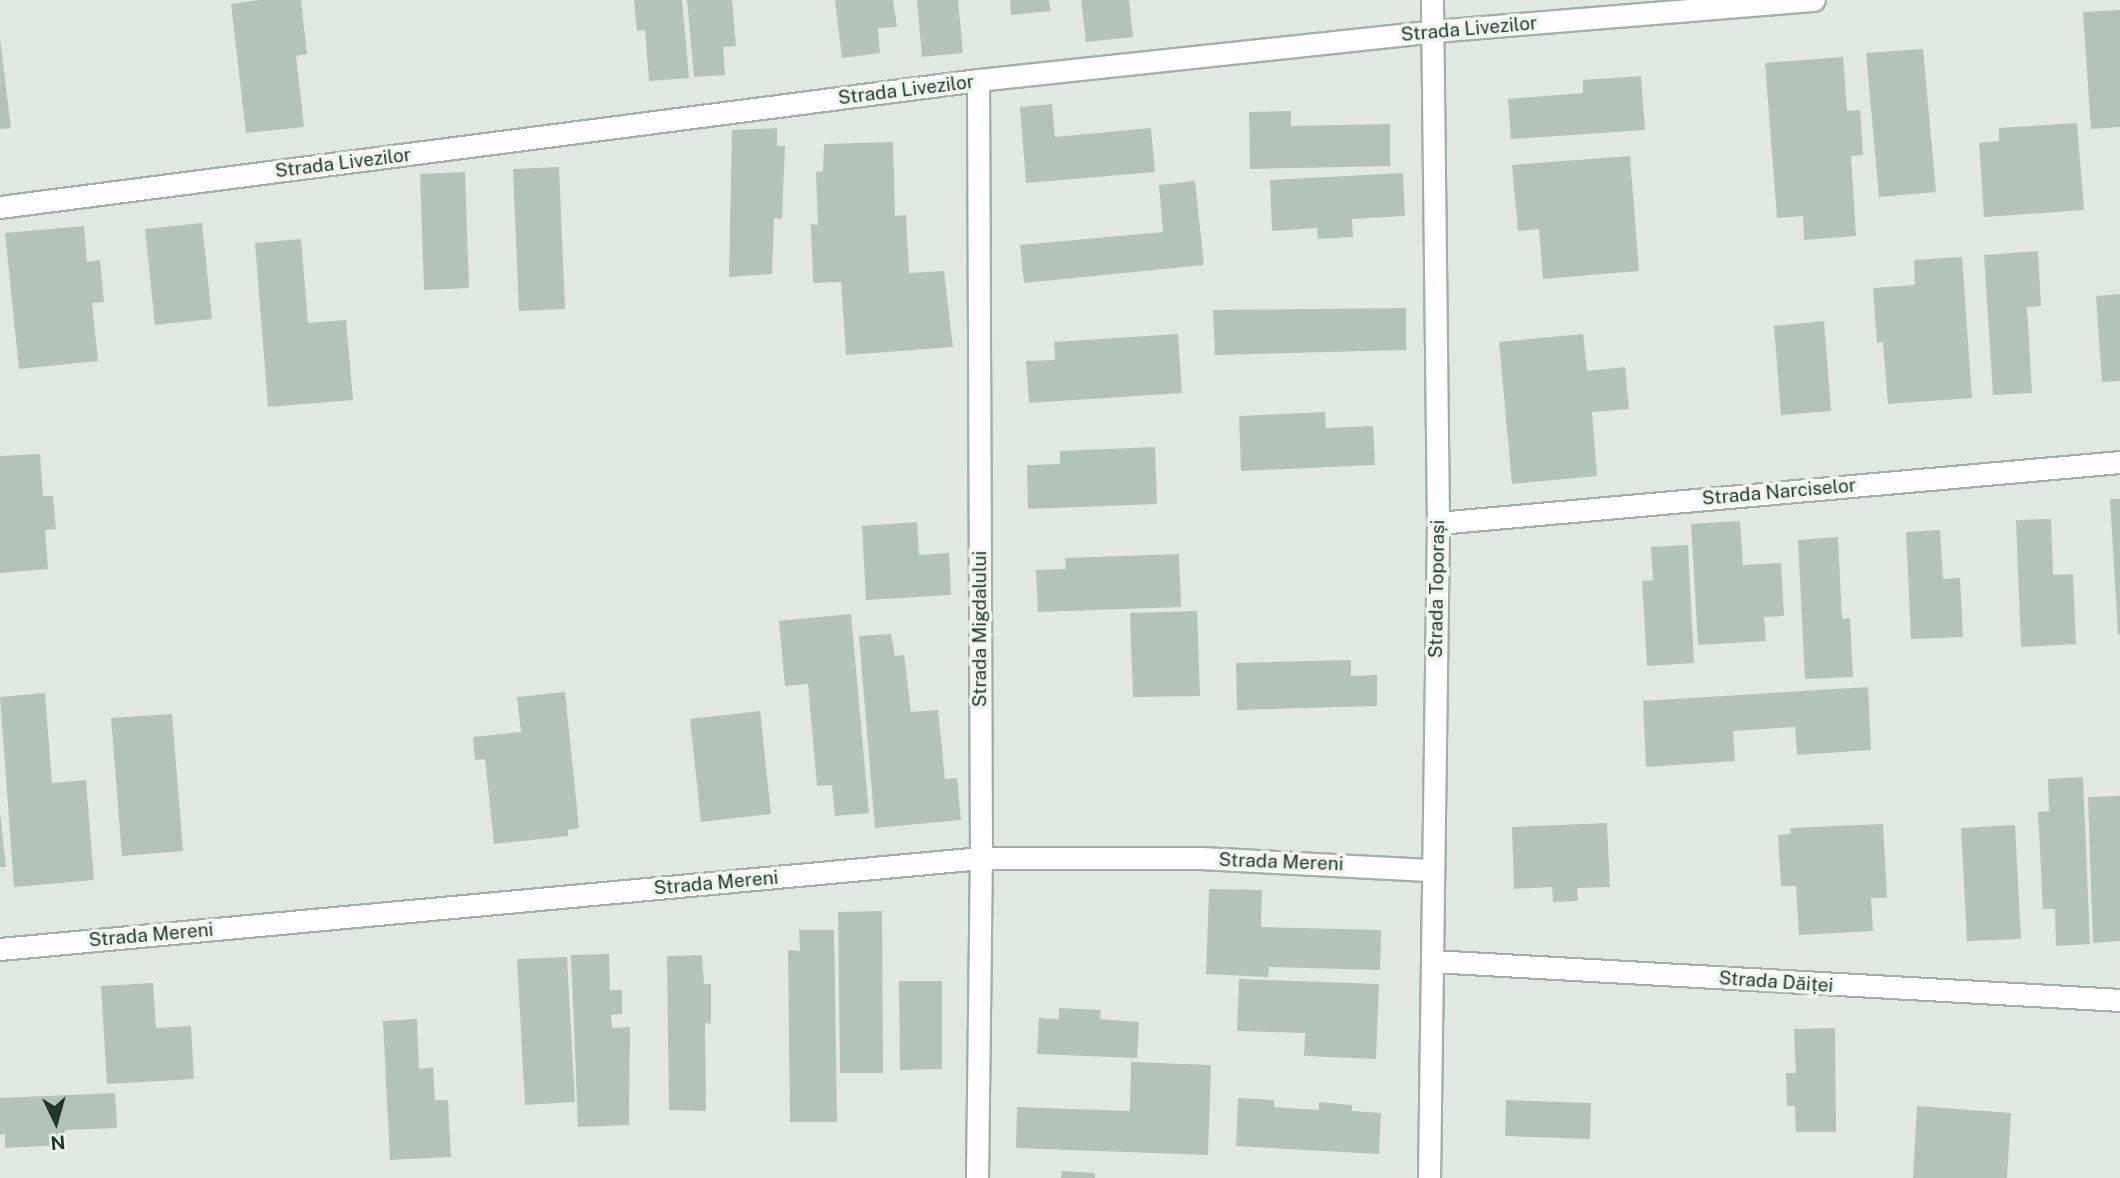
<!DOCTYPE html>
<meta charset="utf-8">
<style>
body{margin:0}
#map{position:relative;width:2120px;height:1178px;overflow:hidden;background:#dfe9e2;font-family:"Public Sans",sans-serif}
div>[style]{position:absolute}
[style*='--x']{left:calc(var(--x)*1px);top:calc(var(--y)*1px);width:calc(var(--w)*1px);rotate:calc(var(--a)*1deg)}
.building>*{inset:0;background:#b4c3ba}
.roads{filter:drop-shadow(2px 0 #a2b0a8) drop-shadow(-2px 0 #a2b0a8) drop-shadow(0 2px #a2b0a8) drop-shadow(0 -2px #a2b0a8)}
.minor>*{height:21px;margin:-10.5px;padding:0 10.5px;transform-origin:10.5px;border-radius:10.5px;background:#fff}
span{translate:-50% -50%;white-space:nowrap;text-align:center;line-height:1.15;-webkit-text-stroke:7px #eff6f0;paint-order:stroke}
.street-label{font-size:19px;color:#21372c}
.north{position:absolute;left:21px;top:1087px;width:70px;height:70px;-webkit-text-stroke:5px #eff6f0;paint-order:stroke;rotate:175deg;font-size:19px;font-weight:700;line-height:28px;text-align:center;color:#21372c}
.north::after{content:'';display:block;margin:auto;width:24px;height:32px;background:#21372c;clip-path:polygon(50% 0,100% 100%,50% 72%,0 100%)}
</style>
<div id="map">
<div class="building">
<i style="clip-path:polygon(260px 0,301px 0,307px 54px,296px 56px,304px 127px,246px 133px,231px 4px)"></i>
<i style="clip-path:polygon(634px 0,682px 0,689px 78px,649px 81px,645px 30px,637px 31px)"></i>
<i style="clip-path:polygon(687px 0,732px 0,736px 46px,723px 47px,725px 75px,694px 77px)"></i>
<i style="clip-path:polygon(835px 0,893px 0,897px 27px,878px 28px,880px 53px,842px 58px)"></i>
<i style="clip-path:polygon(917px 0,958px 0,963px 53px,922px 57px)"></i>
<i style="clip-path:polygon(1010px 0,1049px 0,1051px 11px,1011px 15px)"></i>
<i style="clip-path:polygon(1081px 0,1129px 0,1133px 37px,1086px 42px)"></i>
<i style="clip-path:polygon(2120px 10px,2120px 127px,2091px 129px,2083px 12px)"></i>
<i style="clip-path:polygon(0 39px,11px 128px,0 129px)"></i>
<i style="clip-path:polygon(1923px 49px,1936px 192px,1879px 197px,1866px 53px)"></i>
<i style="clip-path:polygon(1843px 57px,1847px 111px,1860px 110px,1863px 155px,1851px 156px,1856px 236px,1804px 240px,1803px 216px,1777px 218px,1765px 63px)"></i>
<i style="clip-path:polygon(1641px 76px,1645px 130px,1511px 139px,1508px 99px,1583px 93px,1583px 80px)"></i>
<i style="clip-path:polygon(1052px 104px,1055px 137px,1151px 128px,1155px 172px,1026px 183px,1020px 107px)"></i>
<i style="clip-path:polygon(1291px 111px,1291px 126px,1390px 124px,1390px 166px,1250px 169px,1249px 112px)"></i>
<i style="clip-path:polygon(2077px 123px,2084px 210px,1984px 217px,1979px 143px,1999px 141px,1999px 128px)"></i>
<i style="clip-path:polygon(777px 128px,777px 146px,785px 146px,782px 219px,774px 218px,772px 274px,729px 277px,732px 130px)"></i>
<i style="clip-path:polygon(893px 142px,895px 216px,906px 215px,909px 273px,944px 271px,953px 347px,846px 355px,841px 282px,813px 283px,811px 224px,818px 225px,816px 172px,823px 171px,824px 144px)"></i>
<i style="clip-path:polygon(1630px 156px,1639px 271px,1543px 279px,1539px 229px,1518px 231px,1512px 165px)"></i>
<i style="clip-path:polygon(559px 167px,565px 309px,519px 311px,513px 169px)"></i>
<i style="clip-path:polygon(465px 172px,469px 288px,424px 290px,420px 174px)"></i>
<i style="clip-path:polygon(1403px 173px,1405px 216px,1352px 219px,1353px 237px,1318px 239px,1317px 228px,1272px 231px,1270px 180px)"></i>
<i style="clip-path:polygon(1195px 181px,1204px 265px,1024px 283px,1020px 245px,1163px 232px,1159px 185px)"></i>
<i style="clip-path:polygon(202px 223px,212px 319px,155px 325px,145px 229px)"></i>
<i style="clip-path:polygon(84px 226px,87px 262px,100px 260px,104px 302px,92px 303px,98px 361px,19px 369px,5px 233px)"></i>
<i style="clip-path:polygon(301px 239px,308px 323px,346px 320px,353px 400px,268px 407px,255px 243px)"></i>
<i style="clip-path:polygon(2038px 251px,2041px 306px,2027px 307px,2032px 393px,1993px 395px,1984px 255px)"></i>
<i style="clip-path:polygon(1962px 257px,1972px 398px,1888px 404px,1883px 342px,1877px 343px,1873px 288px,1915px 285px,1914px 260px)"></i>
<i style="clip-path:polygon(2120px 294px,2120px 381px,2102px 382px,2096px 296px)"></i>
<i style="clip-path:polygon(1406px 308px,1406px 350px,1215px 355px,1213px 310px)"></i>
<i style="clip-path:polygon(1824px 321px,1831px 411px,1781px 415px,1774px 326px)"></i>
<i style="clip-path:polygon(1178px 334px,1182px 393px,1029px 403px,1026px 361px,1055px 360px,1054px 342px)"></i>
<i style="clip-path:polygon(1583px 334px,1587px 371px,1625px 367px,1629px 409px,1592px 412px,1597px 476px,1512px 484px,1499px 342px)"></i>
<i style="clip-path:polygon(1325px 412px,1326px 428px,1373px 426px,1375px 465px,1241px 471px,1239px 416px)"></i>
<i style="clip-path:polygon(1155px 447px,1157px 504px,1028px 509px,1027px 465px,1060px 464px,1060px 451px)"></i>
<i style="clip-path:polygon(40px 454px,43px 496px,53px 496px,56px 529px,45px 530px,48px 569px,0 573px,0 456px)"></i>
<i style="clip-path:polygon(2110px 499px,2120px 499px,2120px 634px,2118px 634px)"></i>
<i style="clip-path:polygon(2051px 519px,2053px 575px,2073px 574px,2076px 644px,2021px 647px,2016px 520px)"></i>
<i style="clip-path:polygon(1740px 521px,1743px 565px,1781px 563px,1784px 616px,1764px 617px,1766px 641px,1698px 645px,1691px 524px)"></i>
<i style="clip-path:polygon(917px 522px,919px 555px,949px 553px,951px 595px,866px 600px,862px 526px)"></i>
<i style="clip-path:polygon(1940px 530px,1943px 579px,1960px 578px,1963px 637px,1911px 639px,1906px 532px)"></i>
<i style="clip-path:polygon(1838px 537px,1842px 619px,1850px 618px,1853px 677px,1805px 679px,1798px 540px)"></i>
<i style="clip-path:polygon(1688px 545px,1694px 663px,1647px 666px,1642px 581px,1653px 580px,1651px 547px)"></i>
<i style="clip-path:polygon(1179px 554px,1181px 607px,1038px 612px,1036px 570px,1066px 569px,1065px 558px)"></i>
<i style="clip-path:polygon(1197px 611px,1200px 696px,1133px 697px,1130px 613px)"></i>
<i style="clip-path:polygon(851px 614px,869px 813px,835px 816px,832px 785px,817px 786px,808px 684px,785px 686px,779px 621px)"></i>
<i style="clip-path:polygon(891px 634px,895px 656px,904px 655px,911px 712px,938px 710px,945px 779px,957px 778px,961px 820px,875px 828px,859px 636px)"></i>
<i style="clip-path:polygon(1351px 660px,1351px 676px,1377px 675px,1377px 706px,1237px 710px,1236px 663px)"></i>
<i style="clip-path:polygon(1868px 687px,1871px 750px,1797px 755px,1795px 727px,1733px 731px,1735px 761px,1646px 767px,1643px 701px)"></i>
<i style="clip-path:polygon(565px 692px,579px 828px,568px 830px,568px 836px,494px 844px,485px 759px,475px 760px,473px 737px,521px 732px,517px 697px)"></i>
<i style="clip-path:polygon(45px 693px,52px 783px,86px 780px,94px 880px,14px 887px,0 697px)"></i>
<i style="clip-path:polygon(760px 711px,771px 814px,701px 822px,690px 719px)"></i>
<i style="clip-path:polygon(172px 714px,183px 851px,122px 856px,111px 718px)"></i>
<i style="clip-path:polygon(2083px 777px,2090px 944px,2056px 946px,2055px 909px,2043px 909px,2038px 812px,2049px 811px,2048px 779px)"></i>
<i style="clip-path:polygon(2120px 796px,2120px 941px,2093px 943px,2088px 797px)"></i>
<i style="clip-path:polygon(0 812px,6px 867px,0 867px)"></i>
<i style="clip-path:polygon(1607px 823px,1610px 887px,1577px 888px,1578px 901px,1553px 902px,1552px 887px,1514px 889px,1512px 827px)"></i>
<i style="clip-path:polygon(1883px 824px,1887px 898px,1871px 898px,1873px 931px,1799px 935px,1796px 886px,1781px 886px,1778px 835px,1791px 834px,1790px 828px)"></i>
<i style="clip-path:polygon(2015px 825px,2021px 939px,1967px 941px,1961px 828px)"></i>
<i style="clip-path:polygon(1209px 889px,1262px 890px,1261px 927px,1381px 930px,1380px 970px,1269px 967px,1268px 977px,1206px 974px)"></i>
<i style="clip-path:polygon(882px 911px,883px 1073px,840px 1073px,838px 912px)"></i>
<i style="clip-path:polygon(799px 930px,834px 930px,837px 1122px,790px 1122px,788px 950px,800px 951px)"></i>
<i style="clip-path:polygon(609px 954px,610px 990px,622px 990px,622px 1014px,611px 1015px,612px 1028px,630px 1027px,629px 1125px,578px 1127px,571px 955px)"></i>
<i style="clip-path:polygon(702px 955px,704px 984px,711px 984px,711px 1024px,705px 1023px,706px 1111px,669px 1110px,667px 956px)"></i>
<i style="clip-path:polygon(567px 957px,575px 1102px,525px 1105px,517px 959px)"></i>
<i style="clip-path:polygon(1239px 979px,1379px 984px,1376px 1059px,1304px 1056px,1305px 1033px,1237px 1031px)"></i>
<i style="clip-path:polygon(899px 981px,942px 981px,942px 1069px,900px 1070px)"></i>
<i style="clip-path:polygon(153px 983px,156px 1028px,191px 1026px,194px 1079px,107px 1084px,101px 986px)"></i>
<i style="clip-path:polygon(1059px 1008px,1101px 1010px,1100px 1019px,1139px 1022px,1137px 1058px,1037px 1054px,1039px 1018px,1059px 1019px)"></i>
<i style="clip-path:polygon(417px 1019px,419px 1069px,433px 1067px,435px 1100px,448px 1100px,451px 1157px,390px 1160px,383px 1021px)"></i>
<i style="clip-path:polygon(1835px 1028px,1836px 1132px,1796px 1132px,1795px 1106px,1787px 1106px,1786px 1073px,1796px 1073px,1794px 1029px)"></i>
<i style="clip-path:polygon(1131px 1062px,1211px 1065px,1208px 1155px,1016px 1148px,1017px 1107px,1130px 1111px)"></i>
<i style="clip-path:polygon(115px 1093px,117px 1128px,65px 1130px,66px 1145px,5px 1148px,5px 1134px,0 1135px,0 1098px)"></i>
<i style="clip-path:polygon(1238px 1098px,1274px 1100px,1274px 1107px,1319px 1110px,1319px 1102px,1352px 1105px,1352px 1111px,1381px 1113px,1379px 1154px,1236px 1146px)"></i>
<i style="clip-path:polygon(1506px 1100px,1591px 1103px,1590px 1139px,1505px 1136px)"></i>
<i style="clip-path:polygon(1917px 1106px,2011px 1113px,2007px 1178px,1913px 1178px)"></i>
<i style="clip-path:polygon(1062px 1171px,1095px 1173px,1095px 1178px,1061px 1178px)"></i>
</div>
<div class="roads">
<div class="minor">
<i style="--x:0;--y:207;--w:986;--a:-7.4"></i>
<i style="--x:978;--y:80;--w:459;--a:-6.1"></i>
<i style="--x:1434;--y:31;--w:381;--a:-4.7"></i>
<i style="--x:1438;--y:523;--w:685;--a:-5.11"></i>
<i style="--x:0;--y:949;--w:985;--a:-5.3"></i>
<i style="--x:981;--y:858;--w:220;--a:0"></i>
<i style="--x:1201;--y:858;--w:232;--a:3"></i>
<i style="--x:1432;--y:961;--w:689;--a:3.24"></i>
<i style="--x:977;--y:1178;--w:320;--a:-89.3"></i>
<i style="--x:981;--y:858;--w:778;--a:-90.22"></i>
<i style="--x:1429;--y:1178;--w:655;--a:-89.21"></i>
<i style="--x:1438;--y:523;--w:523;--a:-90.66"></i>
</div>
</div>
<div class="street-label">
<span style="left:1469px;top:29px;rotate:-5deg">Strada Livezilor</span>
<span style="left:906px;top:90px;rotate:-7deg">Strada Livezilor</span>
<span style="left:343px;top:163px;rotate:-7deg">Strada Livezilor</span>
<span style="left:1779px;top:492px;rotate:-5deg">Strada Narciselor</span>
<span style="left:1437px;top:589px;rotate:-89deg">Strada Toporași</span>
<span style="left:980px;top:629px;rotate:-90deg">Strada Migdalului</span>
<span style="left:1281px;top:862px;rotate:2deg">Strada Mereni</span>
<span style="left:716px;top:883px;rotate:-5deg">Strada Mereni</span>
<span style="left:151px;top:935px;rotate:-5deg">Strada Mereni</span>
<span style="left:1776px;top:982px;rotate:4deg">Strada Dăiței</span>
</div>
<div class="north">N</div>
</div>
